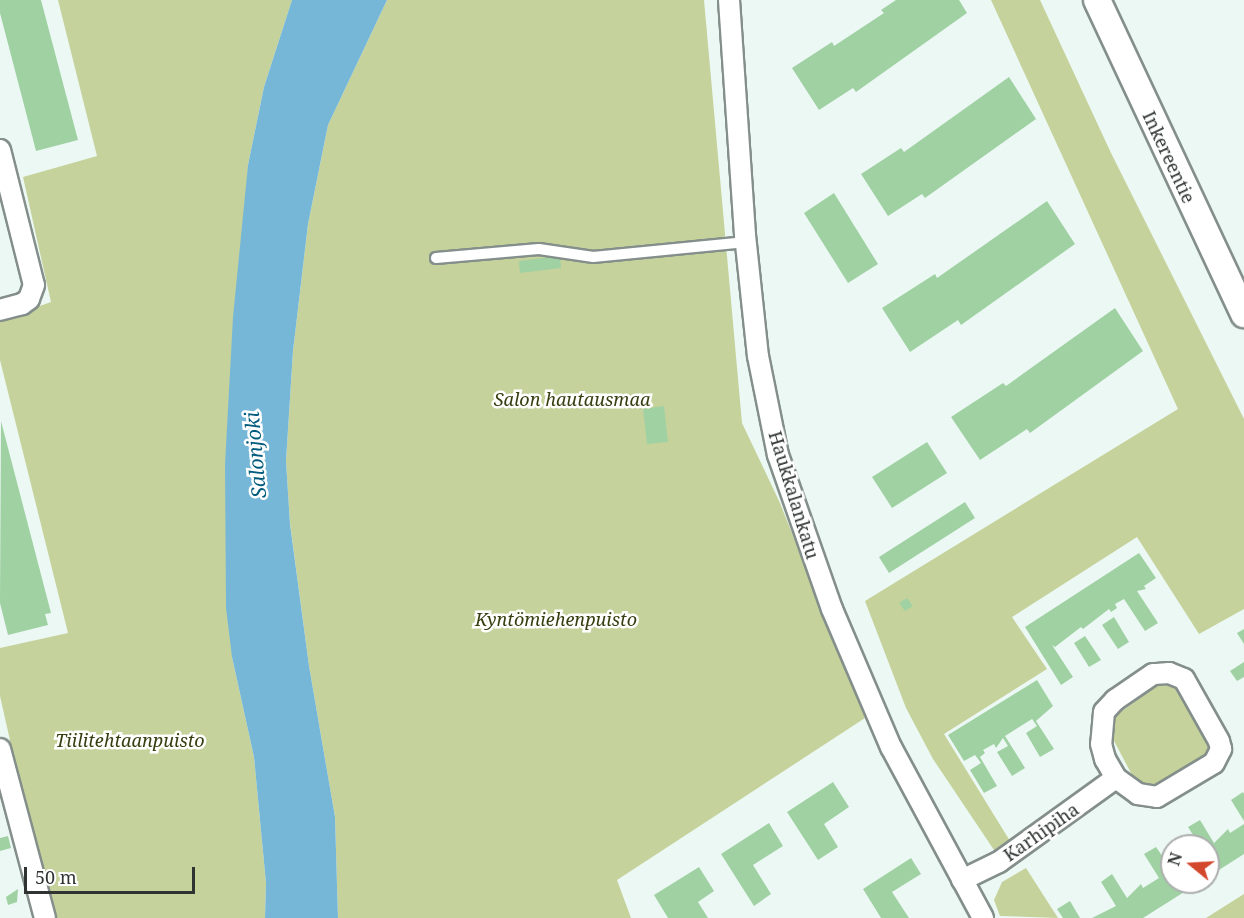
<!DOCTYPE html>
<meta charset="utf-8">
<style>
body{margin:0}
#map{position:relative;width:1244px;height:918px;overflow:hidden;background:#ecf8f4;font-family:"Noto Serif",serif}
div>[style]{position:absolute}
[style*='--x']{left:calc(var(--x)*1px);top:calc(var(--y)*1px);width:calc(var(--w)*1px);rotate:calc(var(--a)*1deg)}
.green>*{inset:0;background:#c6d29b}
.water>*{inset:0;background:#76b7d8}
.building>*{inset:0;background:#a0d1a3}
.roads{filter:drop-shadow(2px 0 #848f8b) drop-shadow(-2px 0 #848f8b) drop-shadow(0 2px #848f8b) drop-shadow(0 -2px #848f8b)}
.service>*{height:10px;margin:-5px;padding:0 5px;transform-origin:5px;border-radius:5px;background:#fff}
.minor>*{height:20px;margin:-10px;padding:0 10px;transform-origin:10px;border-radius:10px;background:#fff}
.tertiary>*{height:26px;margin:-13px;padding:0 13px;transform-origin:13px;border-radius:13px;background:#fff}
span{translate:-50% -50%;white-space:nowrap;text-align:center;line-height:1.15;-webkit-text-stroke:5px #fff;paint-order:stroke}
.street-label{font-size:18px;color:#2f3432}
.park-label{font-size:18px;color:#373f11;font-style:italic}
.water-label{font-size:20px;color:#025b7c;font-style:italic}
.north{position:absolute;left:1160px;top:834px;width:60px;height:60px;box-sizing:border-box;background:#fff;border:2px solid #acaead;border-radius:50%;rotate:288deg;font-size:16px;font-weight:700;line-height:24px;text-align:center;color:#2f3432}
.north::after{content:'';display:block;margin:auto;width:21px;height:27px;background:#d3472d;clip-path:polygon(50% 0,100% 100%,50% 72%,0 100%)}
.scale{position:absolute;left:24px;top:867px;width:171px;height:27px;box-sizing:border-box;border:3px solid #2f3432;border-top:0;padding-left:8px;font-size:18px;line-height:21px;white-space:nowrap;color:#2f3432;-webkit-text-stroke:4px #fff;paint-order:stroke}
</style>
<div id="map">
<div class="green">
<i style="clip-path:polygon(58px 0,292px 0,264px 87px,248px 165px,232px 657px,254px 757px,266px 883px,265px 918px,50px 918px,0 696px,0 648px,68px 633px,0 360px,0 320px,51px 302px,23px 177px,97px 156px)"></i>
<i style="clip-path:polygon(387px 0,704px 0,742px 423px,780px 503px,865px 718px,617px 880px,631px 918px,338px 918px,335px 817px,309px 666px,290px 523px,286px 461px,293px 351px,308px 224px,328px 125px)"></i>
<i style="clip-path:polygon(991px 0,1040px 0,1111px 153px,1244px 419px,1244px 609px,1199px 634px,1137px 537px,1012px 617px,1047px 669px,944px 734px,1010px 841px,994px 850px,933px 759px,906px 708px,865px 601px,1178px 409px)"></i>
<i style="clip-path:polygon(1158px 685px,1172px 686px,1185px 695px,1209px 740px,1207px 754px,1188px 772px,1158px 787px,1147px 787px,1132px 775px,1112px 737px,1115px 716px)"></i>
<i style="clip-path:polygon(1026px 868px,1058px 918px,1000px 916px,994px 900px,1002px 882px)"></i>
<i style="clip-path:polygon(1244px 894px,1244px 918px,1206px 918px)"></i>
</div>
<div class="water">
<i style="clip-path:polygon(292px 0,387px 0,328px 125px,308px 224px,293px 351px,286px 461px,290px 524px,309px 666px,335px 817px,338px 918px,265px 918px,266px 883px,254px 757px,232px 657px,226px 608px,225px 464px,233px 317px,248px 165px,264px 87px)"></i>
</div>
<div class="building">
<i style="clip-path:polygon(0 0,41px 0,78px 140px,36px 151px,0 13px)"></i>
<i style="clip-path:polygon(896px 0,959px 0,967px 13px,856px 92px,853px 88px,819px 110px,792px 68px,832px 42px,834px 46px,884px 13px,881px 10px)"></i>
<i style="clip-path:polygon(1009px 77px,1036px 119px,925px 198px,922px 194px,888px 216px,861px 174px,901px 148px,904px 152px)"></i>
<i style="clip-path:polygon(834px 193px,878px 264px,848px 283px,804px 213px)"></i>
<i style="clip-path:polygon(1047px 201px,1075px 244px,961px 325px,958px 320px,910px 352px,882px 308px,935px 274px,937px 278px)"></i>
<i style="clip-path:polygon(560px 256px,561px 268px,520px 273px,519px 261px)"></i>
<i style="clip-path:polygon(1115px 308px,1143px 351px,1030px 433px,1027px 429px,980px 460px,951px 417px,1003px 383px,1006px 386px)"></i>
<i style="clip-path:polygon(664px 406px,668px 442px,647px 444px,643px 409px)"></i>
<i style="clip-path:polygon(1px 421px,51px 613px,45px 614px,48px 625px,8px 635px,0 603px)"></i>
<i style="clip-path:polygon(927px 442px,947px 473px,892px 508px,872px 477px)"></i>
<i style="clip-path:polygon(965px 502px,975px 518px,889px 573px,879px 557px)"></i>
<i style="clip-path:polygon(1139px 553px,1156px 578px,1144px 586px,1146px 589px,1137px 591px,1158px 623px,1145px 631px,1124px 599px,1115px 604px,1117px 608px,1111px 612px,1109px 609px,1083px 629px,1081px 627px,1055px 647px,1052px 645px,1073px 677px,1061px 685px,1025px 627px)"></i>
<i style="clip-path:polygon(907px 598px,913px 606px,905px 611px,899px 603px)"></i>
<i style="clip-path:polygon(1114px 617px,1129px 642px,1118px 649px,1102px 625px)"></i>
<i style="clip-path:polygon(1244px 629px,1244px 644px,1237px 633px)"></i>
<i style="clip-path:polygon(1085px 636px,1101px 660px,1089px 667px,1074px 643px)"></i>
<i style="clip-path:polygon(1244px 662px,1244px 677px,1237px 681px,1230px 671px)"></i>
<i style="clip-path:polygon(1037px 680px,1053px 706px,1036px 721px,1054px 749px,1040px 757px,1026px 733px,1037px 726px,1032px 719px,1005px 736px,1025px 768px,1012px 776px,997px 752px,1008px 746px,1003px 738px,996px 748px,994px 744px,983px 750px,985px 753px,980px 757px,997px 786px,984px 793px,970px 770px,981px 763px,975px 755px,964px 761px,948px 735px)"></i>
<i style="clip-path:polygon(833px 782px,849px 807px,824px 824px,838px 847px,818px 860px,787px 812px)"></i>
<i style="clip-path:polygon(1243px 792px,1244px 794px,1244px 821px,1231px 800px)"></i>
<i style="clip-path:polygon(1200px 820px,1214px 843px,1228px 829px,1230px 833px,1244px 824px,1244px 854px,1208px 877px,1208px 846px,1200px 846px,1188px 827px)"></i>
<i style="clip-path:polygon(769px 823px,783px 846px,753px 865px,771px 894px,754px 906px,721px 854px)"></i>
<i style="clip-path:polygon(8px 836px,11px 848px,0 851px,0 838px)"></i>
<i style="clip-path:polygon(1156px 847px,1172px 870px,1172px 882px,1200px 882px,1143px 918px,1092px 918px,1116px 906px,1101px 882px,1112px 874px,1127px 898px,1141px 884px,1143px 888px,1159px 878px,1144px 854px)"></i>
<i style="clip-path:polygon(911px 858px,921px 874px,892px 892px,909px 918px,881px 918px,863px 889px)"></i>
<i style="clip-path:polygon(699px 867px,714px 891px,698px 902px,708px 918px,668px 918px,654px 895px)"></i>
<i style="clip-path:polygon(18px 889px,17px 902px,8px 905px,6px 897px)"></i>
<i style="clip-path:polygon(1070px 901px,1080px 918px,1063px 918px,1057px 909px)"></i>
</div>
<div class="roads">
<div class="service">
<i style="--x:436;--y:258;--w:103;--a:-5"></i>
<i style="--x:539;--y:249;--w:55;--a:8.4"></i>
<i style="--x:593;--y:257;--w:154;--a:-5.6"></i>
</div>
<div class="minor">
<i style="--x:729;--y:0;--w:236;--a:86.1"></i>
<i style="--x:745;--y:235;--w:122;--a:83.9"></i>
<i style="--x:758;--y:356;--w:101;--a:78.6"></i>
<i style="--x:778;--y:455;--w:163;--a:70.7"></i>
<i style="--x:832;--y:609;--w:150;--a:66.9"></i>
<i style="--x:891;--y:747;--w:194;--a:61.7"></i>
<i style="--x:0;--y:150;--w:139;--a:75.9"></i>
<i style="--x:34;--y:285;--w:15;--a:110"></i>
<i style="--x:29;--y:299;--w:9;--a:144"></i>
<i style="--x:22;--y:304;--w:23;--a:165"></i>
<i style="--x:0;--y:749;--w:175;--a:75.1"></i>
<i style="--x:962;--y:880;--w:41;--a:-25.9"></i>
<i style="--x:999;--y:862;--w:144;--a:-35.7"></i>
<i style="--x:1116;--y:778;--w:27;--a:36"></i>
<i style="--x:1138;--y:794;--w:19;--a:9"></i>
<i style="--x:1157;--y:797;--w:66;--a:-30.8"></i>
<i style="--x:1214;--y:763;--w:16;--a:-63"></i>
<i style="--x:1221;--y:749;--w:8;--a:-104"></i>
<i style="--x:1219;--y:741;--w:71;--a:-119.4"></i>
<i style="--x:1184;--y:679;--w:16;--a:-158"></i>
<i style="--x:1169;--y:673;--w:16;--a:176"></i>
<i style="--x:1153;--y:674;--w:46;--a:145.6"></i>
<i style="--x:1115;--y:700;--w:16;--a:133"></i>
<i style="--x:1104;--y:712;--w:32;--a:95"></i>
<i style="--x:1101;--y:744;--w:16;--a:75"></i>
<i style="--x:1105;--y:759;--w:22;--a:60"></i>
</div>
<div class="tertiary">
<i style="--x:1097;--y:0;--w:347;--a:64.9"></i>
</div>
</div>
<div class="street-label">
<span style="left:1169px;top:157px;rotate:65deg">Inkereentie</span>
<span style="left:794px;top:495px;rotate:73deg">Haukkalankatu</span>
<span style="left:1041px;top:832px;rotate:-35deg">Karhipiha</span>
</div>
<div class="park-label">
<span style="left:572px;top:399px">Salon hautausmaa</span>
<span style="left:556px;top:619px">Kyntömiehenpuisto</span>
<span style="left:130px;top:740px">Tiilitehtaanpuisto</span>
</div>
<div class="water-label">
<span style="left:255px;top:455px;rotate:-95deg">Salonjoki</span>
</div>
<div class="north">N</div>
<div class="scale">50 m</div>
</div>
